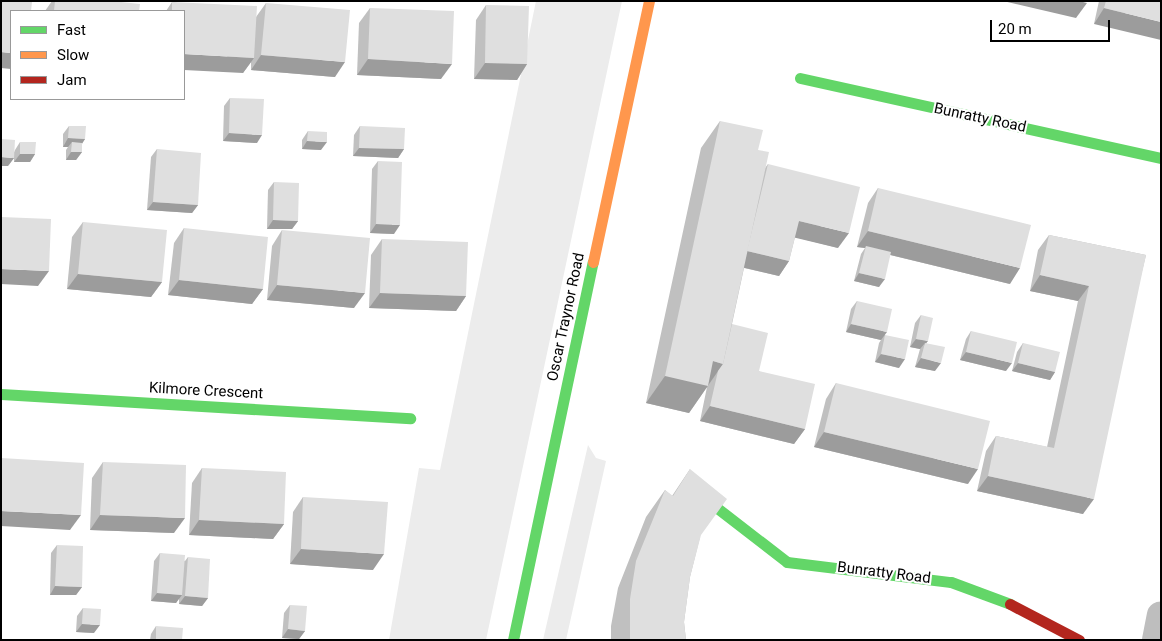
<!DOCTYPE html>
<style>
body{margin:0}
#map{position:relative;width:1162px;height:641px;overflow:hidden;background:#fff;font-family:Roboto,sans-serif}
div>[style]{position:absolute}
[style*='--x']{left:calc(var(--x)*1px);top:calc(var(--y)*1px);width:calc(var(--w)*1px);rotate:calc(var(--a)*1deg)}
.green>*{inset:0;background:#ececec}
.street>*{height:28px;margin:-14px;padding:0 14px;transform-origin:14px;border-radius:14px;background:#bebebe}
.fast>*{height:11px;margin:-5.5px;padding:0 5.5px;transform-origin:5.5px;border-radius:5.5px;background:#63d668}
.slow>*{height:11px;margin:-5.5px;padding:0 5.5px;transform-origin:5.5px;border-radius:5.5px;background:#ff974d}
.jam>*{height:11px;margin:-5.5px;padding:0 5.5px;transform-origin:5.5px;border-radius:5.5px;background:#b3261e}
.wall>*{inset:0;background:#c0c0c0}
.shaded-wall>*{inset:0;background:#9c9c9c}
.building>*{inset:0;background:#dfdfdf}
span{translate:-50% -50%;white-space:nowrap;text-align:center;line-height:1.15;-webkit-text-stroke:4px #fff;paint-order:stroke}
.street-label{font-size:15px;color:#000}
.frame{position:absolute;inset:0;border:2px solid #000;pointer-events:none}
.legend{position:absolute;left:10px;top:10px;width:175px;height:90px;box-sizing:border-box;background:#fff;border:1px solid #999;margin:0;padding:6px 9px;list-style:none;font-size:15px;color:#000}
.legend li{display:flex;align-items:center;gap:10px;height:25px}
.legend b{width:25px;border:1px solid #999}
.scale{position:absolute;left:990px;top:20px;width:120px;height:22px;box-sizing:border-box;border:2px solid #000;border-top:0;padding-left:6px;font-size:15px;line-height:18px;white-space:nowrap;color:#000;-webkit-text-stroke:4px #fff;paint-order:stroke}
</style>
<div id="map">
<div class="green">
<i style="clip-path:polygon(536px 1px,622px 1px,486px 640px,389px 640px,419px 468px,440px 470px)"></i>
<i style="clip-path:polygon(588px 445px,596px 458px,606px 461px,566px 640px,543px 640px)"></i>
</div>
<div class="street">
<i style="--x:1156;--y:640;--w:25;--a:-79"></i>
</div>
<div class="fast">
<i style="--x:800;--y:78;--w:370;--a:12.5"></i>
<i style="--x:1;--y:394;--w:410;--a:3.4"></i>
<i style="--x:699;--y:494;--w:111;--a:37.7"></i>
<i style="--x:787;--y:562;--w:165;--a:7"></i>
<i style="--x:951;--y:582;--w:63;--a:20.4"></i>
<i style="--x:513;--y:640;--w:386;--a:-78.1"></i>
</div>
<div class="slow">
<i style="--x:593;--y:262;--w:267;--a:-77.9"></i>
</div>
<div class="jam">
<i style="--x:1010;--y:604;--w:78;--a:27.6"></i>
</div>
<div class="wall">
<i style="clip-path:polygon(52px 1px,112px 1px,139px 11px,45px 11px)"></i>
<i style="clip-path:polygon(1099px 1px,1161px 1px,1094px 24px)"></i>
<i style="clip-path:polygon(172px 2px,256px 17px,266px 3px,335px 77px,251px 70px,251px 62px,243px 73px,184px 11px,166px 11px)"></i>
<i style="clip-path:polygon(486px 5px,527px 64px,517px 80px,474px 79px,476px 20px)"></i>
<i style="clip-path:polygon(370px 8px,441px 79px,357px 75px,359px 23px)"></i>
<i style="clip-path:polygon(230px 98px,257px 143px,223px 141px,224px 106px)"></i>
<i style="clip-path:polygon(720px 121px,758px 150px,765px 168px,768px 164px,838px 248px,795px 237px,789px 261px,779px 276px,744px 268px,732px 324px,759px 371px,805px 429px,794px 444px,700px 421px,707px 387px,689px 413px,646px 403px,701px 148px)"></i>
<i style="clip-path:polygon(69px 126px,85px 139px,82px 143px,82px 152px,76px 160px,66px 160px,66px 150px,68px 147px,63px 147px,63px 134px)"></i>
<i style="clip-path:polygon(360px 126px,404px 149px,398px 158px,353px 156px,354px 135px)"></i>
<i style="clip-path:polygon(308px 131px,321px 150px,302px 149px,302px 140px)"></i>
<i style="clip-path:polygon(20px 142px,35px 154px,30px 162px,14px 162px,14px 155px,14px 158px,8px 166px,15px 150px)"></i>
<i style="clip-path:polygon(157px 149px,198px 205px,192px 213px,147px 210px,151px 157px)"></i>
<i style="clip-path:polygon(378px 161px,394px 234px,370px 233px,372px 169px)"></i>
<i style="clip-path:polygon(274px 182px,298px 221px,292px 229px,267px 229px,268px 190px)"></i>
<i style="clip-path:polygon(878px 188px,1010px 284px,890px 255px,879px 287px,854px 281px,861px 254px,865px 248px,857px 247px,868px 203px)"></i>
<i style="clip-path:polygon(83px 222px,162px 282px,151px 297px,67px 289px,72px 237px)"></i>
<i style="clip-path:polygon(184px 228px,263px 289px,252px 304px,168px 295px,174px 243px)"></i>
<i style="clip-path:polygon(282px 230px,354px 308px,267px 300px,272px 246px)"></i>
<i style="clip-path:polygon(1049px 235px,1146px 255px,1083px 514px,977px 491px,986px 451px,996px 436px,1047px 447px,1078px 301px,1030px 291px,1038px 250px)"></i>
<i style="clip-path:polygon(382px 239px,466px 296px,456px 311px,369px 308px,371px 255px)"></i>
<i style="clip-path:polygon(857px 301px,885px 335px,899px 368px,875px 362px,879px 343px,881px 340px,846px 332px,851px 309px)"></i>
<i style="clip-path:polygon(921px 315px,926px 343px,935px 371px,915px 367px,920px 349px,910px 347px,915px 323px)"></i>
<i style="clip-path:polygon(971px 331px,1006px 371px,960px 360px,966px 339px)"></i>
<i style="clip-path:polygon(1023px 343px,1055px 372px,1050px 380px,1012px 371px,1017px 352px)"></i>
<i style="clip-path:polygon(836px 383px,968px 484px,814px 447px,826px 399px)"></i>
<i style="clip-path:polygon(103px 462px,174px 533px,90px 530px,92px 478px)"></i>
<i style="clip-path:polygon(202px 468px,284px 524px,273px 539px,189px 535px,192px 483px)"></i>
<i style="clip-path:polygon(690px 469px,700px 537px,690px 577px,684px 622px,686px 640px,611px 640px,611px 626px,618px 588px,646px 517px,665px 490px,672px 496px)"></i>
<i style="clip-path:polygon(303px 497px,373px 570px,290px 564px,293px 512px)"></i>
<i style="clip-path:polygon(57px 545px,82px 587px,76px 595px,50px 595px,51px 553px)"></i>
<i style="clip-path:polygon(160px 553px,185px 561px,188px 557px,208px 598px,202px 606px,179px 604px,179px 598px,176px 603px,151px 601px,154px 561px)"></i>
<i style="clip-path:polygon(290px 605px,305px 631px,299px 639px,282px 638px,284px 613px)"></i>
<i style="clip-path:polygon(83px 608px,94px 633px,76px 632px,77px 616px)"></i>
<i style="clip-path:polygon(156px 626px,182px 640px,150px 640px,151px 634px)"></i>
</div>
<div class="shaded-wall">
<i style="clip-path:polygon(1003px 1px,1079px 1px,1087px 3px,1076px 18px)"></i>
<i style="clip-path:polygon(1104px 8px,1161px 22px,1161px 40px,1094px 24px)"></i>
<i style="clip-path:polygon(1px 52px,11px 53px,11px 69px,1px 68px)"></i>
<i style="clip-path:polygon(184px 54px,254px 58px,243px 73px,184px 70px)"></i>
<i style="clip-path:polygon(261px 55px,345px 62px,335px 77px,251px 70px)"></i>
<i style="clip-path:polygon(368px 59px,452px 64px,441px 79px,357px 75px)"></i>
<i style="clip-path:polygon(485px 63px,527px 64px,517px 80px,474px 79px)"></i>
<i style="clip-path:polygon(229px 133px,262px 135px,257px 143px,223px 141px)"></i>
<i style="clip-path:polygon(68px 138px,85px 139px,80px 147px,72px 142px,68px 147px,63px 147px)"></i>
<i style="clip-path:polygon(307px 141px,327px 142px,321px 150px,302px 149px)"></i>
<i style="clip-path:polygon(359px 148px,404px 149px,398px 158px,353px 156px)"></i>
<i style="clip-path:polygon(71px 152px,82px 152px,76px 160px,66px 160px)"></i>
<i style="clip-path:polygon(20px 154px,35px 154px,30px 162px,14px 162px)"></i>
<i style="clip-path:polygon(1px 157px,14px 158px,8px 166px,1px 166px)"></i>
<i style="clip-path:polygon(153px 202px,198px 205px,192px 213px,147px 210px)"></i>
<i style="clip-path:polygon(273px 220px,298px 221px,292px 229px,267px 229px)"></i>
<i style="clip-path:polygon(799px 221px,849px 233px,838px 248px,788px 236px)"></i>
<i style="clip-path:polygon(376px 224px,400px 225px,394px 234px,370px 233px)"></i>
<i style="clip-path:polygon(868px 231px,1020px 268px,1010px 284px,866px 249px,866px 246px,865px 248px,857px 247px)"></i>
<i style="clip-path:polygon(747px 251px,789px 261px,779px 276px,737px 266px)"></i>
<i style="clip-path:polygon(1px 269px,49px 271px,38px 286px,1px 284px)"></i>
<i style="clip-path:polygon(859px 273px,885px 279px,879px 287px,854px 281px)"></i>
<i style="clip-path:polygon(78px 274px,162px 282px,151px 297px,67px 289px)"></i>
<i style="clip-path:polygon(1040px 275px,1089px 286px,1078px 301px,1030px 291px)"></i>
<i style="clip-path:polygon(179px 280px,263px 289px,252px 304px,168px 295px)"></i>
<i style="clip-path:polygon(277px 285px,365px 293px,354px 308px,267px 300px)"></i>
<i style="clip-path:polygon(380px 293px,466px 296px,456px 311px,369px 308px)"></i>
<i style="clip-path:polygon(851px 324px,887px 332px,881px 340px,846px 332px)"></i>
<i style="clip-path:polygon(916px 339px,928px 341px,924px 346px,925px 343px,920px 349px,910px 347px)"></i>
<i style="clip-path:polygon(966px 352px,1012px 363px,1006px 371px,960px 360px)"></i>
<i style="clip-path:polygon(881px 354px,905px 359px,899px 368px,875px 362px)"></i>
<i style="clip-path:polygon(921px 358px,941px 363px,935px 371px,915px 367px)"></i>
<i style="clip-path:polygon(713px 361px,723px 364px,689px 413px,646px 403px,665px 376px)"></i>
<i style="clip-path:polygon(1018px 363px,1055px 372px,1050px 380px,1012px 371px)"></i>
<i style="clip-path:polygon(710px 406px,805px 429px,794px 444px,700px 421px)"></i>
<i style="clip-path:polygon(824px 432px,978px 469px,968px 484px,814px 447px)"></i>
<i style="clip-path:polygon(988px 476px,1094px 499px,1083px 514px,977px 491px)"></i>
<i style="clip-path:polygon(1px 511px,81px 515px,70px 530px,1px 526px)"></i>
<i style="clip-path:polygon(100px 515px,185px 518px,174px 533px,90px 530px)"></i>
<i style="clip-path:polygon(199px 520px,284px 524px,273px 539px,189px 535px)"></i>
<i style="clip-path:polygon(301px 549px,384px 554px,373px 570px,290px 564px)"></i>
<i style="clip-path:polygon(55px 586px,82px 587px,76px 595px,50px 595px)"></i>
<i style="clip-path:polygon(157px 593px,182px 595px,176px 603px,151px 601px)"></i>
<i style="clip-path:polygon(185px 596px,208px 598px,202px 606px,179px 604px)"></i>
<i style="clip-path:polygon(82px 624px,100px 625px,94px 633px,76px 632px)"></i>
<i style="clip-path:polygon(288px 629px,305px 631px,299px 639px,282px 638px)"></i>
</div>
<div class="building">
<i style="clip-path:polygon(1px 1px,19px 1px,32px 2px,31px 11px,11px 11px,11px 53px,1px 52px)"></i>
<i style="clip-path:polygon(55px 1px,112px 1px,140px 4px,139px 11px,54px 11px)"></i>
<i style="clip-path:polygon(1106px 1px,1161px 1px,1161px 22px,1104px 8px)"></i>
<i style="clip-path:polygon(172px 2px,257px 6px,254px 58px,184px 54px,184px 11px,172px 11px)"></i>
<i style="clip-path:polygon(266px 3px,350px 10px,345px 62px,261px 55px)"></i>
<i style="clip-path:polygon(486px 5px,529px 6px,527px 64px,485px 63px)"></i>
<i style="clip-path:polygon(370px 8px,454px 11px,452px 64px,368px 59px)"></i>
<i style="clip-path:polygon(230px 98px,264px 99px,262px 135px,229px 133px)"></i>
<i style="clip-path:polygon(720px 121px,763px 130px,758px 150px,769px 152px,723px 364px,713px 361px,708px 386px,665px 376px)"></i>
<i style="clip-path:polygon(69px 126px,86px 126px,85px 139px,68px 138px)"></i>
<i style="clip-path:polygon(360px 126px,405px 128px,404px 149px,359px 148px)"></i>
<i style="clip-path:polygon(308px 131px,327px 132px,327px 142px,307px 141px)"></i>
<i style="clip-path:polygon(1px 139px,15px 140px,14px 158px,1px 157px)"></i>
<i style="clip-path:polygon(20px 142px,36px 142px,35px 154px,20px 154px)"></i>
<i style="clip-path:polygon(72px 142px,82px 143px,82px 152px,71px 152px)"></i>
<i style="clip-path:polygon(157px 149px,201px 153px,198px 205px,153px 202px)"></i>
<i style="clip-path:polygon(378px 161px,402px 162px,400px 225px,376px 224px)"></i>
<i style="clip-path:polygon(768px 164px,860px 187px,849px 233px,799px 221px,789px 261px,747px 251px)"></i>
<i style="clip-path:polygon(274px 182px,299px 183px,298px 221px,273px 220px)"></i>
<i style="clip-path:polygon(878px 188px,1031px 225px,1020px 268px,868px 231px)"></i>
<i style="clip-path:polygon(1px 217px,51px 219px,49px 271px,1px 269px)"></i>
<i style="clip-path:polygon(83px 222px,167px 230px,162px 282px,78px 274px)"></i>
<i style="clip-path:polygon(184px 228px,268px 237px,263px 289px,179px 280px)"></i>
<i style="clip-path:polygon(282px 230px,370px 238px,365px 293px,277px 285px)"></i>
<i style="clip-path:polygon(1049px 235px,1146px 255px,1094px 499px,988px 476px,996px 436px,1054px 448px,1089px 286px,1040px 275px)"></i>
<i style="clip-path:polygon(382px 239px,468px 242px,466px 296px,380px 293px)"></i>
<i style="clip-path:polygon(866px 246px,891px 252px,885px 279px,859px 273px)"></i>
<i style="clip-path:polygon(857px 301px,892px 309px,887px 332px,851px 324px)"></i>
<i style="clip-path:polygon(921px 315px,933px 318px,928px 341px,916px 339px)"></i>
<i style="clip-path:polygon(732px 324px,768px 333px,759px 371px,815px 384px,805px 429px,710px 406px,718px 371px,723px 364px)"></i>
<i style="clip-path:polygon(971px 331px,1017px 342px,1012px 363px,966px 352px)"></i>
<i style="clip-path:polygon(885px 335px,909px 340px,905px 359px,881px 354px)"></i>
<i style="clip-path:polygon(925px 343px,945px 347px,941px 363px,921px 358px)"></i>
<i style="clip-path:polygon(1023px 343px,1060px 352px,1055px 372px,1018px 363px)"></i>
<i style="clip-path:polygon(836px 383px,990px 421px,978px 469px,824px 432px)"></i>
<i style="clip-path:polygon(1px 458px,84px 463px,81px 515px,1px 511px)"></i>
<i style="clip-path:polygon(103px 462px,186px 465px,185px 518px,100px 515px)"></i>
<i style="clip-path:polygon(202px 468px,286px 472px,284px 524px,199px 520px)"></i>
<i style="clip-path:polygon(690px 469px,727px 499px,701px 535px,690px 577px,684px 622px,686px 640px,630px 640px,630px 599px,636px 561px,665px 490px,673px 496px)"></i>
<i style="clip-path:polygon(303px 497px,388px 502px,384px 554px,301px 549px)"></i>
<i style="clip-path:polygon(57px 545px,83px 546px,82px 587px,55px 586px)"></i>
<i style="clip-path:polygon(160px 553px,185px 555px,182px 595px,157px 593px)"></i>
<i style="clip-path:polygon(188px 557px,210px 559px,208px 598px,185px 596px)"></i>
<i style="clip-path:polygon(290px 605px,307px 606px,305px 631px,288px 629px)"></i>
<i style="clip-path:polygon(83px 608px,101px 609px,100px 625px,82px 624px)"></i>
<i style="clip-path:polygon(156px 626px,183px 628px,182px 640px,156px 640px)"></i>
</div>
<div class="street-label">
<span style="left:980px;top:118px;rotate:12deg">Bunratty Road</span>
<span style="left:566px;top:317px;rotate:-78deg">Oscar Traynor Road</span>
<span style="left:206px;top:391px;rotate:3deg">Kilmore Crescent</span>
<span style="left:884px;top:573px;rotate:7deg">Bunratty Road</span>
</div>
<div class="frame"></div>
<ul class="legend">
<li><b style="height:6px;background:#63d668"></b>Fast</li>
<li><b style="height:6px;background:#ff974d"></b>Slow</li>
<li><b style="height:6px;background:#b3261e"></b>Jam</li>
</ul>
<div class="scale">20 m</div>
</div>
